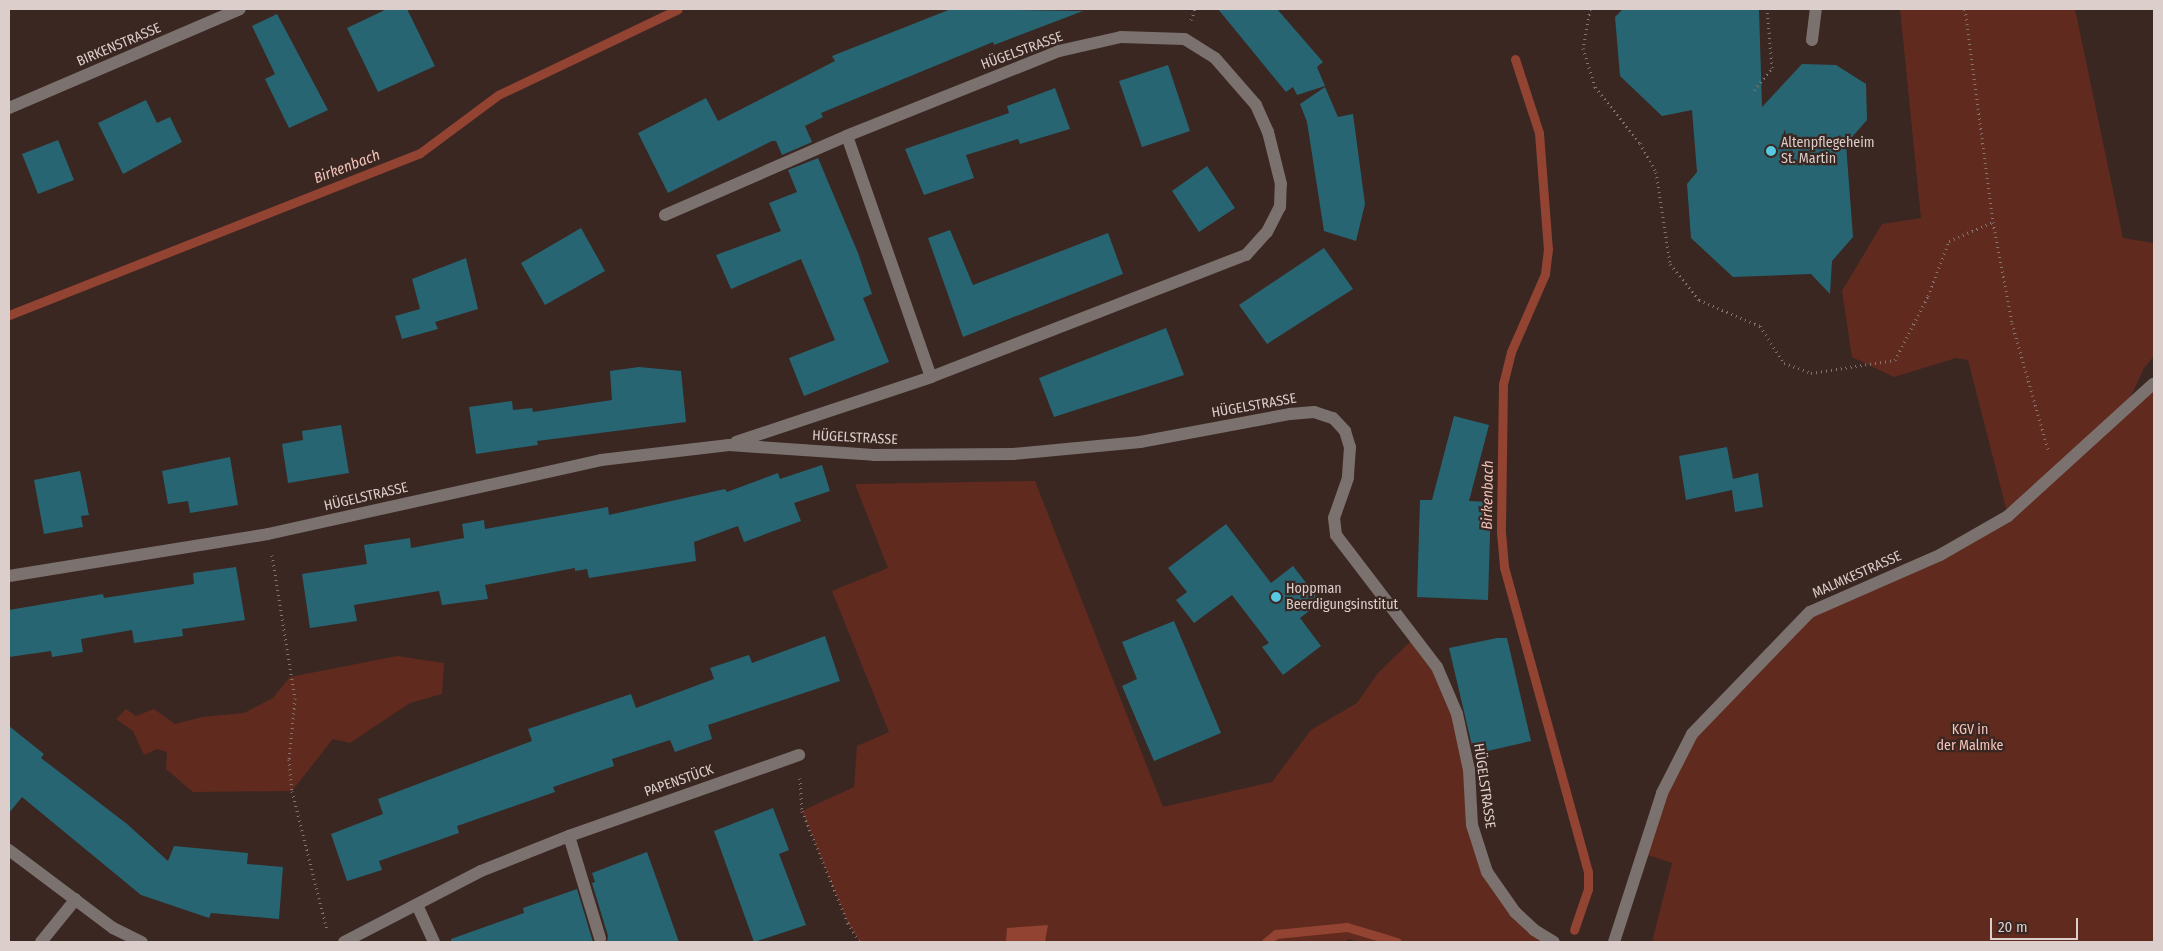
<!DOCTYPE html>
<meta charset="utf-8">
<style>
body{margin:0}
#map{position:relative;width:2163px;height:951px;overflow:hidden;background:#3a2722;font-family:"Fira Sans Condensed",sans-serif}
div>[style]{position:absolute}
[style*='--x']{left:calc(var(--x)*1px);top:calc(var(--y)*1px);width:calc(var(--w)*1px);rotate:calc(var(--a)*1deg)}
.green>*{inset:0;background:#612a1e}
.water>*{inset:0;background:#924332}
.stream>*{height:9px;margin:-4.5px;padding:0 4.5px;transform-origin:4.5px;border-radius:4.5px;background:#924332}
.building>*{inset:0;background:#276573}
.path>*{height:3px;margin-top:-1.5px;transform-origin:0;background:repeating-linear-gradient(90deg,#847470 0 1px,transparent 0 5px)}
.minor>*{height:12px;margin:-6px;padding:0 6px;transform-origin:6px;border-radius:6px;background:#7b716e}
.dots>*{width:14px;height:14px;translate:-50% -50%;box-sizing:border-box;border:2px solid #3a2722;border-radius:50%}
span{translate:-50% -50%;white-space:nowrap;text-align:center;line-height:1.15;-webkit-text-stroke:4.5px #3a2722;paint-order:stroke}
.street-label{font-size:14px;color:#dbcecb}
.poi-label{font-size:14px;color:#dbcecb}
.left{translate:0 -50%;text-align:left}
.park-label{font-size:14px;color:#f4c5ba}
.water-label{font-size:15px;color:#f2c2b8;font-style:italic}
.frame{position:absolute;inset:0;border:10px solid #dbcecb;pointer-events:none}
.scale{position:absolute;left:1990px;top:918px;width:88px;height:22px;box-sizing:border-box;border:2px solid #dbcecb;border-top:0;padding-left:6px;font-size:15px;line-height:18px;white-space:nowrap;color:#dbcecb;-webkit-text-stroke:4px #3a2722;paint-order:stroke}
</style>
<div id="map">
<div class="green">
<i style="clip-path:polygon(1900px 9px,2075px 9px,2123px 238px,2154px 243px,2154px 356px,2144px 368px,2125px 409px,2154px 383px,2154px 942px,1652px 942px,1672px 863px,1642px 853px,1692px 734px,1810px 612px,2008px 516px,1968px 360px,1956px 358px,1894px 377px,1852px 357px,1842px 291px,1882px 224px,1921px 218px)"></i>
<i style="clip-path:polygon(1035px 481px,1163px 807px,1272px 782px,1311px 730px,1357px 703px,1378px 673px,1416px 636px,1457px 714px,1472px 825px,1487px 872px,1515px 912px,1554px 942px,1359px 942px,1349px 939px,1344px 942px,860px 942px,848px 923px,802px 811px,854px 787px,857px 746px,889px 732px,832px 591px,888px 568px,855px 484px)"></i>
<i style="clip-path:polygon(397px 656px,444px 663px,442px 694px,410px 703px,350px 743px,333px 739px,292px 791px,193px 792px,166px 769px,167px 752px,157px 749px,144px 755px,133px 731px,116px 719px,126px 709px,136px 716px,154px 709px,175px 724px,202px 717px,244px 713px,273px 698px,290px 677px)"></i>
</div>
<div class="water">
<i style="clip-path:polygon(1048px 925px,1045px 942px,1006px 942px,1007px 928px)"></i>
</div>
<div class="stream">
<i style="--x:1515;--y:59;--w:78;--a:72"></i>
<i style="--x:1539;--y:133;--w:116;--a:85.6"></i>
<i style="--x:1548;--y:249;--w:25;--a:97"></i>
<i style="--x:1545;--y:274;--w:85;--a:113.6"></i>
<i style="--x:1511;--y:352;--w:33;--a:104"></i>
<i style="--x:1503;--y:384;--w:148;--a:90.8"></i>
<i style="--x:1501;--y:532;--w:35;--a:85"></i>
<i style="--x:1504;--y:567;--w:316;--a:74.6"></i>
<i style="--x:1588;--y:872;--w:17;--a:90"></i>
<i style="--x:1588;--y:889;--w:43;--a:108.9"></i>
<i style="--x:9;--y:315;--w:442;--a:-21.5"></i>
<i style="--x:420;--y:153;--w:97;--a:-36.6"></i>
<i style="--x:498;--y:95;--w:199;--a:-25.5"></i>
<i style="--x:1266;--y:942;--w:13;--a:-39"></i>
<i style="--x:1276;--y:934;--w:71;--a:-5.6"></i>
<i style="--x:1347;--y:927;--w:52;--a:16.7"></i>
</div>
<div class="building">
<i style="clip-path:polygon(387px 9px,407px 9px,435px 66px,378px 92px,347px 28px)"></i>
<i style="clip-path:polygon(951px 9px,1083px 11px,994px 45px,993px 42px,821px 113px,823px 117px,805px 126px,812px 142px,782px 155px,776px 141px,772px 141px,668px 193px,638px 133px,706px 98px,718px 121px,835px 61px,832px 56px)"></i>
<i style="clip-path:polygon(1218px 9px,1277px 9px,1323px 62px,1317px 67px,1325px 86px,1297px 95px,1293px 87px,1286px 92px)"></i>
<i style="clip-path:polygon(1623px 9px,1759px 9px,1762px 107px,1802px 64px,1836px 65px,1866px 84px,1867px 120px,1846px 144px,1853px 237px,1832px 261px,1830px 294px,1811px 274px,1733px 277px,1691px 238px,1687px 184px,1697px 172px,1692px 110px,1662px 116px,1620px 76px,1615px 17px)"></i>
<i style="clip-path:polygon(277px 14px,328px 110px,289px 128px,265px 79px,275px 74px,252px 26px)"></i>
<i style="clip-path:polygon(1168px 65px,1190px 131px,1142px 147px,1119px 81px)"></i>
<i style="clip-path:polygon(1325px 87px,1338px 117px,1353px 114px,1365px 204px,1356px 241px,1324px 231px,1307px 122px,1300px 104px)"></i>
<i style="clip-path:polygon(1055px 88px,1070px 129px,1020px 144px,1018px 139px,966px 155px,974px 178px,924px 195px,905px 149px,1009px 113px,1007px 106px)"></i>
<i style="clip-path:polygon(146px 100px,157px 123px,170px 117px,182px 142px,123px 174px,98px 123px)"></i>
<i style="clip-path:polygon(58px 140px,74px 180px,38px 194px,22px 154px)"></i>
<i style="clip-path:polygon(818px 158px,858px 253px,872px 294px,863px 298px,889px 362px,804px 396px,789px 358px,835px 340px,801px 259px,731px 289px,716px 255px,781px 231px,769px 203px,797px 192px,788px 170px)"></i>
<i style="clip-path:polygon(1207px 166px,1235px 208px,1199px 232px,1172px 191px)"></i>
<i style="clip-path:polygon(581px 228px,605px 271px,545px 305px,521px 263px)"></i>
<i style="clip-path:polygon(950px 230px,973px 285px,1108px 233px,1123px 274px,963px 337px,928px 238px)"></i>
<i style="clip-path:polygon(1324px 248px,1353px 289px,1267px 344px,1239px 305px)"></i>
<i style="clip-path:polygon(466px 258px,478px 309px,435px 322px,438px 329px,402px 339px,395px 316px,420px 309px,412px 279px)"></i>
<i style="clip-path:polygon(1166px 328px,1184px 375px,1054px 417px,1039px 378px)"></i>
<i style="clip-path:polygon(639px 367px,681px 371px,686px 422px,537px 441px,538px 445px,476px 454px,469px 407px,512px 401px,513px 410px,532px 408px,533px 412px,612px 400px,610px 371px)"></i>
<i style="clip-path:polygon(1454px 416px,1489px 425px,1469px 501px,1491px 502px,1488px 600px,1417px 597px,1420px 500px,1432px 500px)"></i>
<i style="clip-path:polygon(341px 425px,349px 473px,288px 483px,282px 444px,303px 440px,302px 431px)"></i>
<i style="clip-path:polygon(1727px 447px,1733px 479px,1758px 473px,1763px 507px,1735px 512px,1732px 490px,1686px 500px,1679px 456px)"></i>
<i style="clip-path:polygon(230px 457px,238px 505px,190px 513px,188px 501px,168px 504px,162px 471px)"></i>
<i style="clip-path:polygon(822px 465px,830px 491px,794px 503px,801px 521px,744px 542px,738px 526px,694px 542px,696px 561px,589px 578px,587px 569px,575px 571px,575px 568px,485px 585px,488px 599px,442px 605px,439px 591px,354px 605px,357px 621px,310px 628px,302px 574px,367px 564px,364px 545px,410px 538px,411px 548px,464px 538px,462px 524px,484px 520px,485px 529px,608px 507px,609px 515px,725px 489px,727px 492px,778px 473px,780px 479px)"></i>
<i style="clip-path:polygon(80px 471px,89px 515px,81px 516px,83px 527px,44px 534px,34px 480px)"></i>
<i style="clip-path:polygon(1226px 524px,1271px 583px,1293px 566px,1321px 602px,1300px 618px,1321px 646px,1283px 675px,1262px 647px,1269px 643px,1232px 595px,1194px 623px,1176px 600px,1187px 592px,1168px 568px)"></i>
<i style="clip-path:polygon(236px 567px,245px 620px,182px 629px,183px 636px,134px 643px,132px 630px,81px 639px,83px 652px,52px 657px,51px 651px,9px 657px,9px 610px,103px 594px,104px 598px,194px 584px,193px 573px)"></i>
<i style="clip-path:polygon(1174px 621px,1221px 733px,1154px 761px,1122px 686px,1137px 679px,1122px 642px)"></i>
<i style="clip-path:polygon(825px 636px,840px 681px,708px 725px,712px 739px,675px 752px,670px 740px,612px 759px,614px 766px,553px 787px,555px 792px,457px 826px,459px 833px,379px 861px,382px 870px,347px 881px,331px 834px,383px 814px,378px 799px,532px 741px,528px 729px,631px 694px,636px 708px,714px 679px,710px 668px,749px 655px,752px 663px)"></i>
<i style="clip-path:polygon(1497px 638px,1507px 638px,1531px 741px,1474px 754px,1449px 648px)"></i>
<i style="clip-path:polygon(9px 726px,44px 754px,41px 758px,127px 824px,168px 861px,174px 846px,248px 853px,247px 864px,283px 867px,279px 919px,211px 913px,209px 918px,141px 895px,22px 797px,9px 813px)"></i>
<i style="clip-path:polygon(773px 808px,789px 850px,779px 854px,806px 925px,754px 942px,714px 831px)"></i>
<i style="clip-path:polygon(647px 852px,679px 942px,607px 942px,608px 936px,592px 883px,595px 882px,592px 873px)"></i>
<i style="clip-path:polygon(577px 889px,593px 942px,451px 942px,451px 939px,524px 913px,523px 908px)"></i>
</div>
<div class="path">
<i style="--x:1590;--y:9;--w:40;--a:100"></i>
<i style="--x:1583;--y:48;--w:41;--a:72.9"></i>
<i style="--x:1595;--y:87;--w:72;--a:51.2"></i>
<i style="--x:1640;--y:143;--w:33;--a:61"></i>
<i style="--x:1656;--y:172;--w:93;--a:81.3"></i>
<i style="--x:1670;--y:264;--w:46;--a:51.1"></i>
<i style="--x:1699;--y:300;--w:66;--a:23.1"></i>
<i style="--x:1760;--y:326;--w:44;--a:57"></i>
<i style="--x:1784;--y:363;--w:29;--a:20"></i>
<i style="--x:1811;--y:373;--w:85;--a:-8.8"></i>
<i style="--x:1895;--y:360;--w:72;--a:-62.7"></i>
<i style="--x:1928;--y:296;--w:59;--a:-69.1"></i>
<i style="--x:1949;--y:241;--w:48;--a:-23.4"></i>
<i style="--x:1965;--y:9;--w:215;--a:82.5"></i>
<i style="--x:1993;--y:222;--w:103;--a:79.3"></i>
<i style="--x:2012;--y:323;--w:131;--a:74.1"></i>
<i style="--x:1191;--y:20;--w:12;--a:-70"></i>
<i style="--x:1754;--y:90;--w:28;--a:-51"></i>
<i style="--x:1772;--y:68;--w:59;--a:-94.8"></i>
<i style="--x:272;--y:555;--w:145;--a:80.9"></i>
<i style="--x:295;--y:698;--w:61;--a:95.6"></i>
<i style="--x:289;--y:759;--w:32;--a:85"></i>
<i style="--x:292;--y:791;--w:143;--a:75.9"></i>
<i style="--x:800;--y:778;--w:33;--a:87"></i>
<i style="--x:802;--y:811;--w:121;--a:67.7"></i>
<i style="--x:848;--y:923;--w:22;--a:58"></i>
</div>
<div class="minor">
<i style="--x:1812;--y:40;--w:31;--a:-83"></i>
<i style="--x:9;--y:108;--w:251;--a:-23.2"></i>
<i style="--x:665;--y:215;--w:198;--a:-23.5"></i>
<i style="--x:736;--y:442;--w:206;--a:-18.4"></i>
<i style="--x:931;--y:377;--w:338;--a:-21.2"></i>
<i style="--x:1246;--y:255;--w:31;--a:-48"></i>
<i style="--x:1267;--y:232;--w:28;--a:-63"></i>
<i style="--x:1280;--y:207;--w:23;--a:-88"></i>
<i style="--x:1281;--y:184;--w:54;--a:-104"></i>
<i style="--x:1268;--y:132;--w:30;--a:-114"></i>
<i style="--x:1256;--y:105;--w:62;--a:-131.1"></i>
<i style="--x:1215;--y:58;--w:36;--a:-148"></i>
<i style="--x:1184;--y:39;--w:63;--a:-178.2"></i>
<i style="--x:1121;--y:37;--w:64;--a:167.3"></i>
<i style="--x:1059;--y:51;--w:228;--a:158.2"></i>
<i style="--x:847;--y:136;--w:255;--a:70.8"></i>
<i style="--x:9;--y:576;--w:262;--a:-9.2"></i>
<i style="--x:268;--y:534;--w:341;--a:-12.5"></i>
<i style="--x:601;--y:460;--w:129;--a:-6.7"></i>
<i style="--x:729;--y:445;--w:145;--a:3.9"></i>
<i style="--x:874;--y:455;--w:139;--a:-0.4"></i>
<i style="--x:1013;--y:454;--w:128;--a:-5.4"></i>
<i style="--x:1140;--y:442;--w:153;--a:-10.6"></i>
<i style="--x:1290;--y:414;--w:24;--a:-5"></i>
<i style="--x:1314;--y:412;--w:20;--a:18"></i>
<i style="--x:1333;--y:418;--w:18;--a:47"></i>
<i style="--x:1345;--y:431;--w:17;--a:73"></i>
<i style="--x:1350;--y:447;--w:31;--a:94"></i>
<i style="--x:1348;--y:478;--w:42;--a:109.3"></i>
<i style="--x:1334;--y:518;--w:17;--a:83"></i>
<i style="--x:1336;--y:535;--w:166;--a:52.6"></i>
<i style="--x:1437;--y:667;--w:51;--a:66.9"></i>
<i style="--x:1457;--y:714;--w:57;--a:77.9"></i>
<i style="--x:1469;--y:770;--w:55;--a:86.9"></i>
<i style="--x:1472;--y:825;--w:49;--a:72.3"></i>
<i style="--x:1487;--y:872;--w:49;--a:55"></i>
<i style="--x:1515;--y:912;--w:26;--a:43"></i>
<i style="--x:1534;--y:930;--w:23;--a:31"></i>
<i style="--x:569;--y:836;--w:107;--a:73.1"></i>
<i style="--x:9;--y:850;--w:130;--a:36.9"></i>
<i style="--x:113;--y:928;--w:32;--a:26"></i>
<i style="--x:417;--y:905;--w:41;--a:65.3"></i>
<i style="--x:41;--y:942;--w:55;--a:-50.9"></i>
<i style="--x:344;--y:942;--w:154;--a:-27.4"></i>
<i style="--x:481;--y:871;--w:95;--a:-21.7"></i>
<i style="--x:569;--y:836;--w:244;--a:-19.4"></i>
<i style="--x:1614;--y:942;--w:157;--a:-72.1"></i>
<i style="--x:1662;--y:793;--w:66;--a:-63"></i>
<i style="--x:1692;--y:734;--w:170;--a:-46"></i>
<i style="--x:1810;--y:612;--w:142;--a:-23.7"></i>
<i style="--x:1940;--y:555;--w:78;--a:-29.8"></i>
<i style="--x:2008;--y:516;--w:197;--a:-42.3"></i>
</div>
<div class="dots">
<i style="left:1771px;top:151px;background:#57c9e3"></i>
<i style="left:1276px;top:597px;background:#57c9e3"></i>
</div>
<div class="street-label">
<span style="left:119px;top:45px;rotate:-23deg">BIRKENSTRASSE</span>
<span style="left:1022px;top:51px;rotate:-20deg">HÜGELSTRASSE</span>
<span style="left:1254px;top:406px;rotate:-10deg">HÜGELSTRASSE</span>
<span style="left:855px;top:438px;rotate:3deg">HÜGELSTRASSE</span>
<span style="left:366px;top:497px;rotate:-13deg">HÜGELSTRASSE</span>
<span style="left:1857px;top:575px;rotate:-24deg">MALMKESTRASSE</span>
<span style="left:679px;top:781px;rotate:-19deg">PAPENSTÜCK</span>
<span style="left:1484px;top:786px;rotate:82deg">HÜGELSTRASSE</span>
</div>
<div class="poi-label">
<span class="left" style="left:1781px;top:151px">Altenpflegeheim<br>St. Martin</span>
<span class="left" style="left:1286px;top:597px">Hoppman<br>Beerdigungsinstitut</span>
</div>
<div class="park-label">
<span style="left:1970px;top:738px">KGV in<br>der Malmke</span>
</div>
<div class="water-label">
<span style="left:347px;top:167px;rotate:-21deg">Birkenbach</span>
<span style="left:1488px;top:495px;rotate:-89deg">Birkenbach</span>
</div>
<div class="frame"></div>
<div class="scale">20 m</div>
</div>
